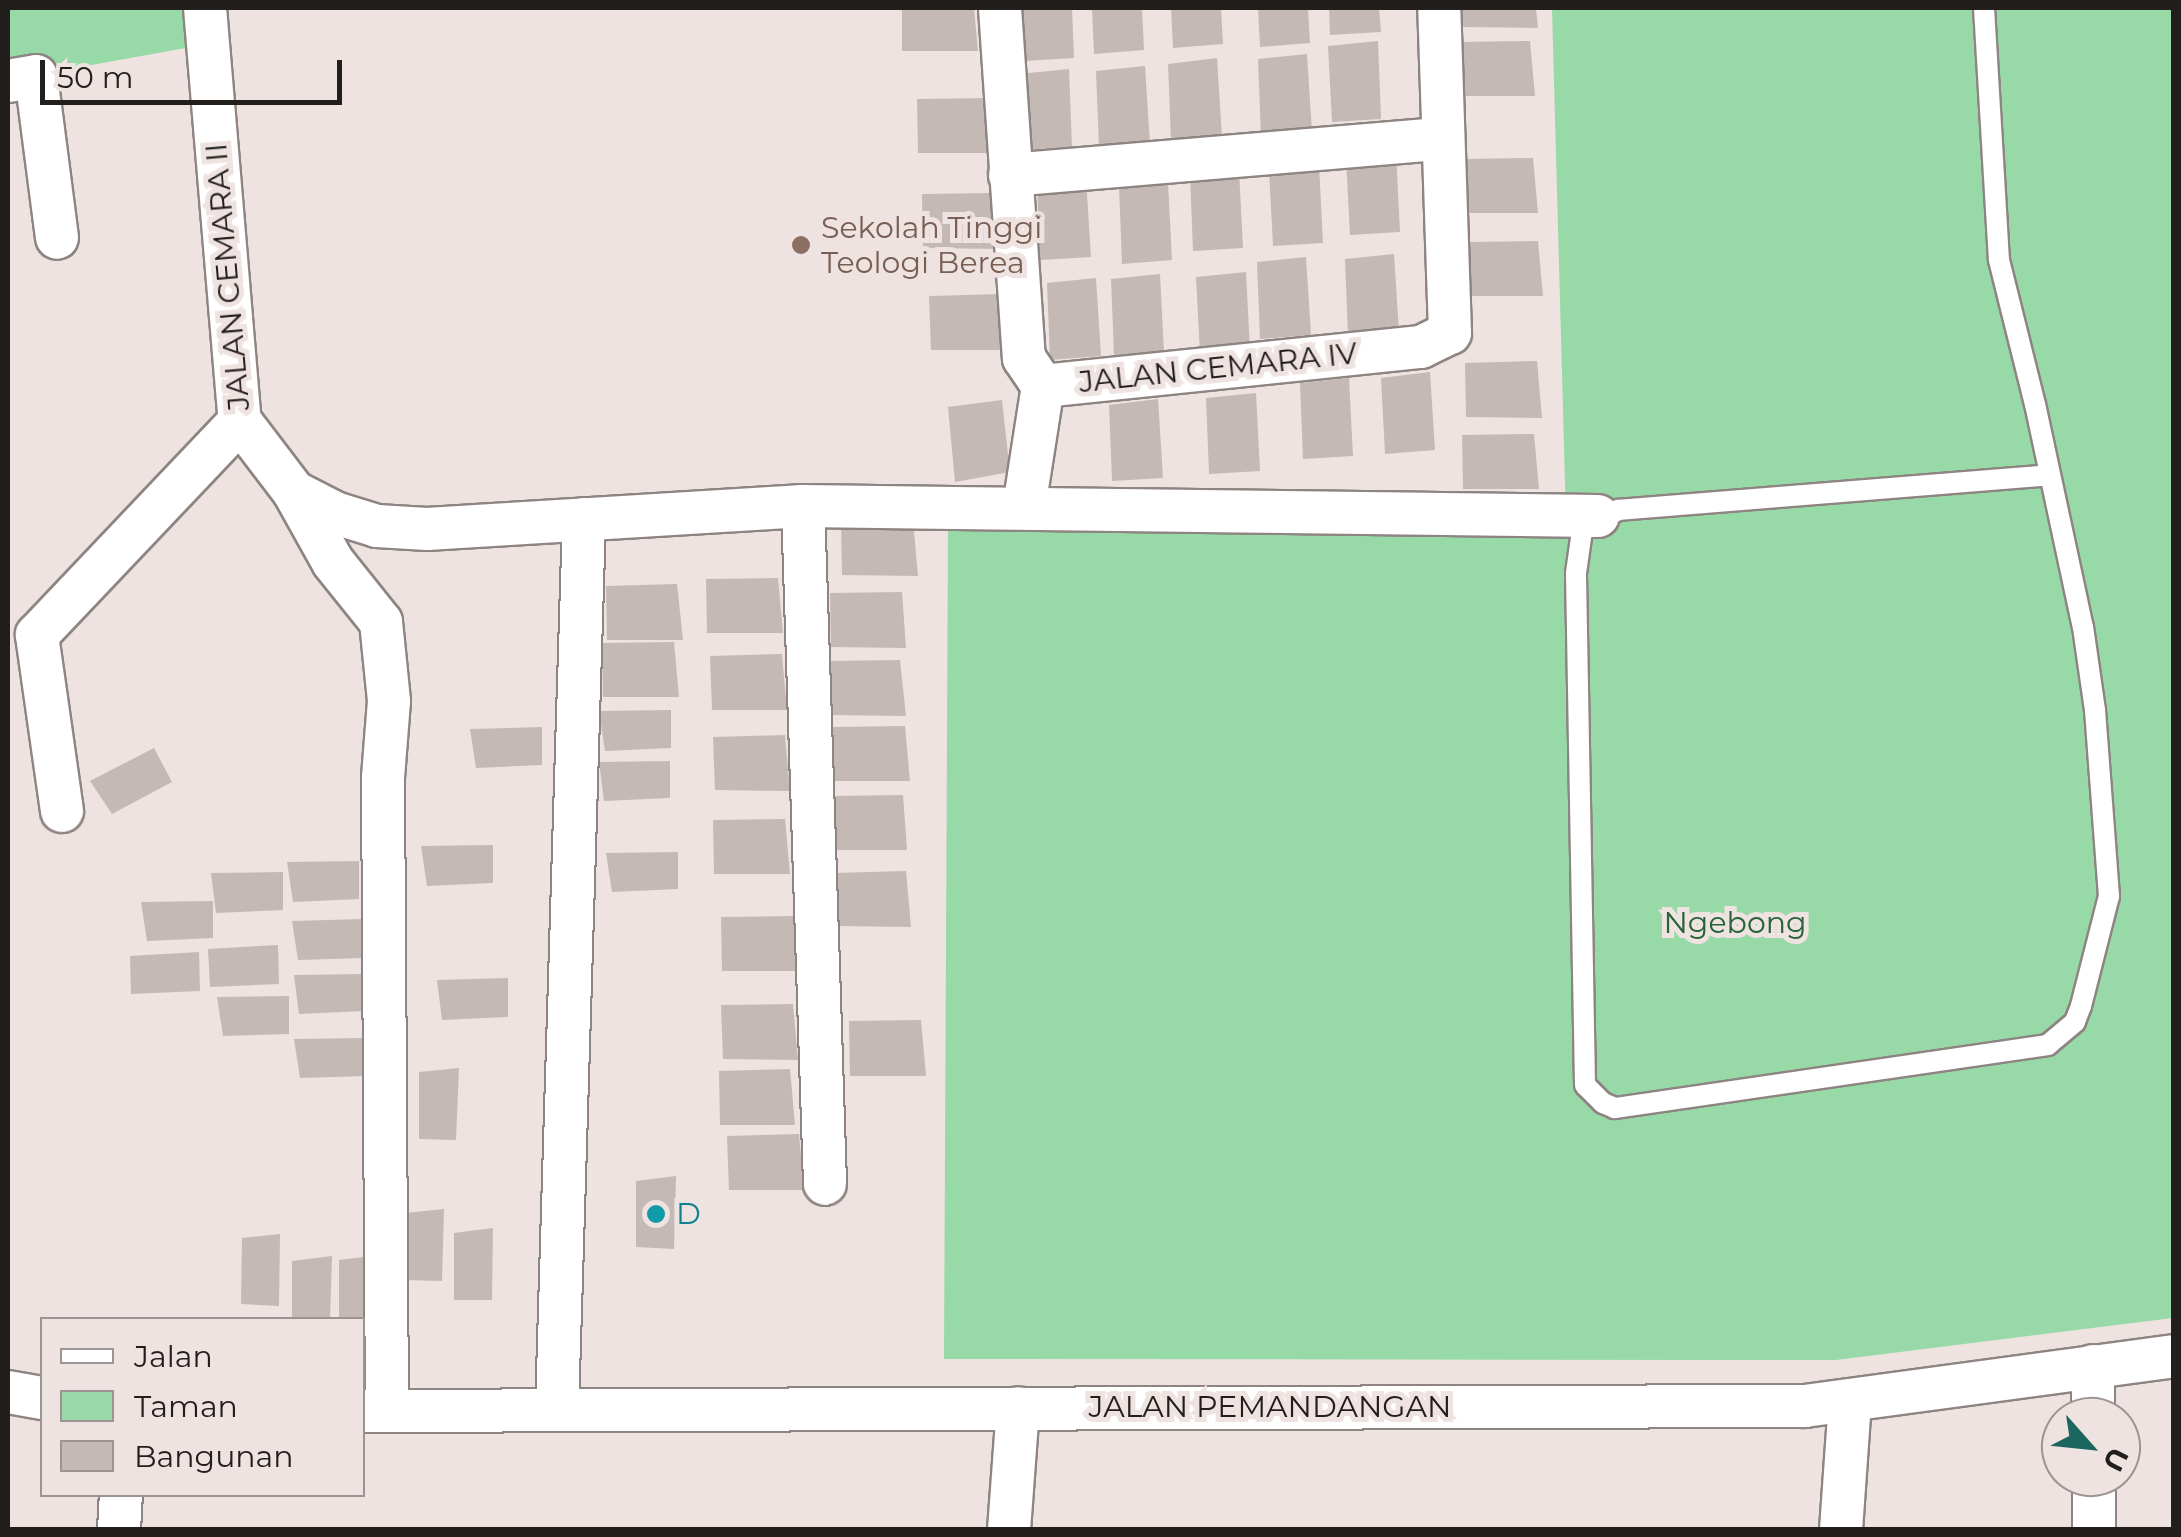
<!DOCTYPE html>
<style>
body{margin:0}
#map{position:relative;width:2181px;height:1537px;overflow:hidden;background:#eee3e0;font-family:Montserrat,sans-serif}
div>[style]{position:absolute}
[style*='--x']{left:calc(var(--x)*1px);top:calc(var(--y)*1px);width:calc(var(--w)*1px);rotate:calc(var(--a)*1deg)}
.green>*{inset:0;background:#97d9a7}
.building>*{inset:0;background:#c4b9b5}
.roads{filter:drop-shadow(2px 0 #8e8481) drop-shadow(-2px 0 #8e8481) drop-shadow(0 2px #8e8481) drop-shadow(0 -2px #8e8481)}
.lane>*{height:20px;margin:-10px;padding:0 10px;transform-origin:10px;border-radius:10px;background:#fff}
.street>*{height:42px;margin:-21px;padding:0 21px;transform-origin:21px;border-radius:21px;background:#fff}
.dots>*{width:28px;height:28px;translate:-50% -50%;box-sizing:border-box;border:5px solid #eee3e0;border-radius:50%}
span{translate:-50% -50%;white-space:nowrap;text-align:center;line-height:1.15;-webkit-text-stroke:10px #eee3e0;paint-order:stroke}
.education-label{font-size:30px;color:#785e54}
.left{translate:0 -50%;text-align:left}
.street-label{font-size:30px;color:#211e1c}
.park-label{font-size:30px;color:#26633a}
.culture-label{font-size:30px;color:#0d838f}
.frame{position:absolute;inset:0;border:10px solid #211e1c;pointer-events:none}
.legend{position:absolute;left:40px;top:1317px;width:325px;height:180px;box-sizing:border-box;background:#eee3e0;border:2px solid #9c9492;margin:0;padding:12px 18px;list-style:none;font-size:30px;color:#211e1c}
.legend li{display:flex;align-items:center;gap:20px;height:50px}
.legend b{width:50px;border:2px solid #9c9492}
.north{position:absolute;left:2041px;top:1397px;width:100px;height:100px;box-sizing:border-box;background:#eee3e0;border:2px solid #9c9492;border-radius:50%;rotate:117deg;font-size:28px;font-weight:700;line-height:40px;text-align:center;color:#211e1c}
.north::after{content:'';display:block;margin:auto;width:35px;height:45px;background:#1b665f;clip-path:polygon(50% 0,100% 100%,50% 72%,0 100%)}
.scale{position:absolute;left:40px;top:60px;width:302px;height:45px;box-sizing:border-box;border:5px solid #211e1c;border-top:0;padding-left:12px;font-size:30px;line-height:35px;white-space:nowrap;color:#211e1c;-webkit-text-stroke:8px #eee3e0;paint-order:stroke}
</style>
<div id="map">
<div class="green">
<i style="clip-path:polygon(8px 8px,205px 8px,208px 44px,8px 80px)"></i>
<i style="clip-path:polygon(1552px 8px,2173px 8px,2173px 1318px,1836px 1360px,944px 1359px,948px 530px,1566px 520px)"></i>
</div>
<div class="building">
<i style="clip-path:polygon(902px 8px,974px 8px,978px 51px,902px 51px)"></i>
<i style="clip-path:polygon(1022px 8px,1072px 8px,1074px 58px,1024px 61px)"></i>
<i style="clip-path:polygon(1092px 8px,1142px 8px,1144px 50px,1094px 54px)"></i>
<i style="clip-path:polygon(1171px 8px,1221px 8px,1223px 44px,1173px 48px)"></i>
<i style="clip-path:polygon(1258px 8px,1308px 8px,1310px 43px,1260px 47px)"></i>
<i style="clip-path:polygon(1329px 8px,1379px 8px,1381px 32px,1330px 35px)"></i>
<i style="clip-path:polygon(1462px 8px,1536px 8px,1538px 28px,1462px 27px)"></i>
<i style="clip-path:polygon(1378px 41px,1381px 119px,1332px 122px,1328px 46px)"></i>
<i style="clip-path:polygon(1530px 41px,1535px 96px,1459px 96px,1458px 42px)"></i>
<i style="clip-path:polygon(1307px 54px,1312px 132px,1261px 136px,1258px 59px)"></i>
<i style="clip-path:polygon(1217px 58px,1222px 137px,1171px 140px,1168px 64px)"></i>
<i style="clip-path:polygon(1145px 66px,1150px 144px,1099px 147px,1096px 71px)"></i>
<i style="clip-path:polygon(1069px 69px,1072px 147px,1023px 150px,1019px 74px)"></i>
<i style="clip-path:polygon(989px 98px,993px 153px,918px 153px,917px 99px)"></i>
<i style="clip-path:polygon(1396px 153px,1400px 232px,1350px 235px,1346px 159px)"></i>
<i style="clip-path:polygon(1533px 158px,1538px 213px,1463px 213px,1461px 159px)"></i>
<i style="clip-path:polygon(1319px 165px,1323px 243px,1273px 246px,1269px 170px)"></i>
<i style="clip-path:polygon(1239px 170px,1243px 248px,1193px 251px,1190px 175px)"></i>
<i style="clip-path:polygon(1086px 178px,1091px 257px,1040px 260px,1037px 184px)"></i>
<i style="clip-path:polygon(1168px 182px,1172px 260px,1122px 264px,1119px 187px)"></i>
<i style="clip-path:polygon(994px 193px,999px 249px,923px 248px,922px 194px)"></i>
<i style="clip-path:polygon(1538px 241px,1543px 296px,1467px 296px,1466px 242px)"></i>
<i style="clip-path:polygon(1394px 254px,1399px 332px,1348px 335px,1345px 259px)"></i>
<i style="clip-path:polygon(1306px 257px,1311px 335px,1260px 339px,1257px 262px)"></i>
<i style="clip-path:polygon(1246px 272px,1250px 350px,1200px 354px,1196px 277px)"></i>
<i style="clip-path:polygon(1160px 274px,1164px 352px,1114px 356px,1111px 279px)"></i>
<i style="clip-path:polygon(1096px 278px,1101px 356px,1050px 360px,1047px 283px)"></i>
<i style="clip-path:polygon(1001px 294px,1006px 350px,931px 350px,929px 296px)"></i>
<i style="clip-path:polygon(1537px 361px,1542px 418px,1466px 417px,1465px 363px)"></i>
<i style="clip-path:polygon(1430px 372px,1435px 450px,1385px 454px,1381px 378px)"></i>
<i style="clip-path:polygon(1349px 378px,1353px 456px,1303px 459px,1300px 383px)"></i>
<i style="clip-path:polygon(1256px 393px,1260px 471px,1209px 474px,1206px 398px)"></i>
<i style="clip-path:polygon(1158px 399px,1163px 478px,1112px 481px,1109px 405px)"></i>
<i style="clip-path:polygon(1002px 400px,1010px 472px,955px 482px,948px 407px)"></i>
<i style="clip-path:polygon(1534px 434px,1539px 489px,1463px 489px,1462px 435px)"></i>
<i style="clip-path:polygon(913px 520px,918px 576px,842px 575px,841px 522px)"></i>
<i style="clip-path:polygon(778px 578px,783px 633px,707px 633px,706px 579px)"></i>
<i style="clip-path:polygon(677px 584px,683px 640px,607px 640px,606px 586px)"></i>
<i style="clip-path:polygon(902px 592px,906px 648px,831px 647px,830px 593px)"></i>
<i style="clip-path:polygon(674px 642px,679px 697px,603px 697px,602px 643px)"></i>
<i style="clip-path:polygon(782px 654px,787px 710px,712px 710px,710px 656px)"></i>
<i style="clip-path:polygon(900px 660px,906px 716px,830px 715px,828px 661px)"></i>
<i style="clip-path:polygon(671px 710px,671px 748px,605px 751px,599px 711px)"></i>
<i style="clip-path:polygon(905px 726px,910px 781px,834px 781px,833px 727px)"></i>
<i style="clip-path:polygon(542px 727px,542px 765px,476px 768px,470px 729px)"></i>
<i style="clip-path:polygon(785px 735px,790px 791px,715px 790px,713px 737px)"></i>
<i style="clip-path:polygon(154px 748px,172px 782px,112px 814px,90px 781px)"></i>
<i style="clip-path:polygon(670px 761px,670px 798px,604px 801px,599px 762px)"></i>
<i style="clip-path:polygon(903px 795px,907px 850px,832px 850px,831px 796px)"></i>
<i style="clip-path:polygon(785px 819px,790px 874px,714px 874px,713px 820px)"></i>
<i style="clip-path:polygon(493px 845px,493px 883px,427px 886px,421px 846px)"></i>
<i style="clip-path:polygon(678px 852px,678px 889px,612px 892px,606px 853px)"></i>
<i style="clip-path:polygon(359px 861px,359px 899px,293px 902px,287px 862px)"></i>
<i style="clip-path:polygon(906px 871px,911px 927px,836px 926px,835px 873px)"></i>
<i style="clip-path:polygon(283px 872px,283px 910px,216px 913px,211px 873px)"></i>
<i style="clip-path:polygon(213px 901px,213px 938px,147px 941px,141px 902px)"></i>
<i style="clip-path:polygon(793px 916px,798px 971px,722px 971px,721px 917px)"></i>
<i style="clip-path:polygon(364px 919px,364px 958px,298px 960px,292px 921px)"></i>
<i style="clip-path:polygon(278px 945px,279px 984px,210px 987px,208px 949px)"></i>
<i style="clip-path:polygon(199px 952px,200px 991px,131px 994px,130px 956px)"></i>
<i style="clip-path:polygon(365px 974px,365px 1011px,299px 1014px,294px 975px)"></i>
<i style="clip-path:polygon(508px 978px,508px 1017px,442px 1020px,437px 980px)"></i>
<i style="clip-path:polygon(289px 996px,289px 1034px,223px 1036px,217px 997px)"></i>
<i style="clip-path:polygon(793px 1004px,798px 1060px,723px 1059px,721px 1005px)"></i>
<i style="clip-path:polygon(921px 1020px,926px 1076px,850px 1076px,849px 1021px)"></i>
<i style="clip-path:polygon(366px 1038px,366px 1076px,300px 1078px,294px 1039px)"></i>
<i style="clip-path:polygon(459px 1068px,456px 1140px,419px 1139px,419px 1072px)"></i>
<i style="clip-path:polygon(790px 1069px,795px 1125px,720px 1125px,719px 1071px)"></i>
<i style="clip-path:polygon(799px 1134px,804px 1190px,729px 1190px,727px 1136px)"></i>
<i style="clip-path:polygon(676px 1176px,674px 1249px,636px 1247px,636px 1181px)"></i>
<i style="clip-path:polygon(444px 1209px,442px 1281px,405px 1280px,405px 1213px)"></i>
<i style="clip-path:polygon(493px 1228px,492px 1300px,454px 1300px,454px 1233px)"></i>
<i style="clip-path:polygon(280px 1234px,279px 1306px,241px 1304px,242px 1238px)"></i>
<i style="clip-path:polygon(379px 1255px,377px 1328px,362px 1327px,362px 1320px,339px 1320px,339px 1260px)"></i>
<i style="clip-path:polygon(332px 1256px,330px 1320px,292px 1320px,292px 1261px)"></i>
</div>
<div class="roads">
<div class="lane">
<i style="--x:1984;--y:8;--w:252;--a:86.6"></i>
<i style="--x:1999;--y:260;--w:148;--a:76"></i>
<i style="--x:2035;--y:404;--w:228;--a:77.9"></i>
<i style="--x:2083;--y:627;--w:84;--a:81.8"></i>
<i style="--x:2095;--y:710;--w:187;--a:85.7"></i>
<i style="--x:2109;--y:896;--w:114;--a:104.3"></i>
<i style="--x:2081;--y:1006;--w:17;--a:111"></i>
<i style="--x:2075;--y:1022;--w:35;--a:140"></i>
<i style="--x:2048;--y:1045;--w:438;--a:171.7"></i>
<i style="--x:1615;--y:1108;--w:13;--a:-157"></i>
<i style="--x:1603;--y:1103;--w:25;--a:-135"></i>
<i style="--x:1585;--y:1085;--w:512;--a:-91.01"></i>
<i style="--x:1576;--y:573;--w:42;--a:-81.9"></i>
<i style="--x:1582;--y:531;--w:42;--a:-30.3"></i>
<i style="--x:1618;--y:510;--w:432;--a:-4.6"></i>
</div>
<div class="street">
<i style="--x:205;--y:8;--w:414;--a:85.2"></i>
<i style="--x:240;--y:421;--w:89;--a:52.7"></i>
<i style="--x:294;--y:492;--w:46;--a:27.1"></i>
<i style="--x:335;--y:513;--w:44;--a:17.2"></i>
<i style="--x:377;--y:526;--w:50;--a:3.4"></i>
<i style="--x:427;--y:529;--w:377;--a:-3.5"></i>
<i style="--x:803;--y:506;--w:795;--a:0.72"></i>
<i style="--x:1000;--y:8;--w:351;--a:86.1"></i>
<i style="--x:1024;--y:358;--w:34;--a:56"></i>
<i style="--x:1043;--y:386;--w:380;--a:-5.9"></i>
<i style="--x:1421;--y:347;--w:32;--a:-26"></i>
<i style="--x:1450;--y:333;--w:325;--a:-91.9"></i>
<i style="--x:8;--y:81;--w:28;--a:-10"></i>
<i style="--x:36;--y:76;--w:163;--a:82.6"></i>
<i style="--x:1010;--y:175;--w:434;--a:-4.8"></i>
<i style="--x:294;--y:492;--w:80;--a:60.9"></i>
<i style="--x:333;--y:562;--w:77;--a:51.3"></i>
<i style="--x:381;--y:622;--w:79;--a:84.2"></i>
<i style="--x:389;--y:701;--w:77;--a:94.5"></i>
<i style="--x:383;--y:778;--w:633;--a:89.64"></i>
<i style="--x:803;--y:506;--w:678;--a:88.14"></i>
<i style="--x:1024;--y:507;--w:122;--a:-81.1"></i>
<i style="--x:62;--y:811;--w:178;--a:-98.1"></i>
<i style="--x:37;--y:635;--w:295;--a:-46.5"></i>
<i style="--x:2093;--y:1366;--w:51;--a:90"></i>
<i style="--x:8;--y:1392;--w:35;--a:10"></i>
<i style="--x:557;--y:1408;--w:889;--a:-88.26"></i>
<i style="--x:362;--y:1411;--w:1443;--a:-0.2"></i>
<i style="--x:1805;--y:1406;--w:372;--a:-7.7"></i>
<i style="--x:2094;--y:1477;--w:53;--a:90"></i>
<i style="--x:119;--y:1530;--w:36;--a:-87"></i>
<i style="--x:1009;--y:1530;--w:122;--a:-85.8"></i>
<i style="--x:1841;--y:1530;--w:130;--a:-86"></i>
</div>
</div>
<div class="dots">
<i style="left:801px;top:245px;background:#8d6e63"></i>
<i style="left:656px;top:1214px;background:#0f9aa8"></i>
</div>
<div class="education-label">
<span class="left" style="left:821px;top:245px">Sekolah Tinggi<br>Teologi Berea</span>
</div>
<div class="street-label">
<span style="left:228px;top:277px;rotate:-95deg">JALAN CEMARA II</span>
<span style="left:1218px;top:368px;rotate:-6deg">JALAN CEMARA IV</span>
<span style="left:1270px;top:1407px">JALAN PEMANDANGAN</span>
</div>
<div class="park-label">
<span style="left:1735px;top:923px">Ngebong</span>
</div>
<div class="culture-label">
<span class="left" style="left:676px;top:1214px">D</span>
</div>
<div class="frame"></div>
<ul class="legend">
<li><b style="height:12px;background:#fff"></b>Jalan</li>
<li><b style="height:28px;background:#97d9a7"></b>Taman</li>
<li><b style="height:28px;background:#c4b9b5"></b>Bangunan</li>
</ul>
<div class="north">U</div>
<div class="scale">50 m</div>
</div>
